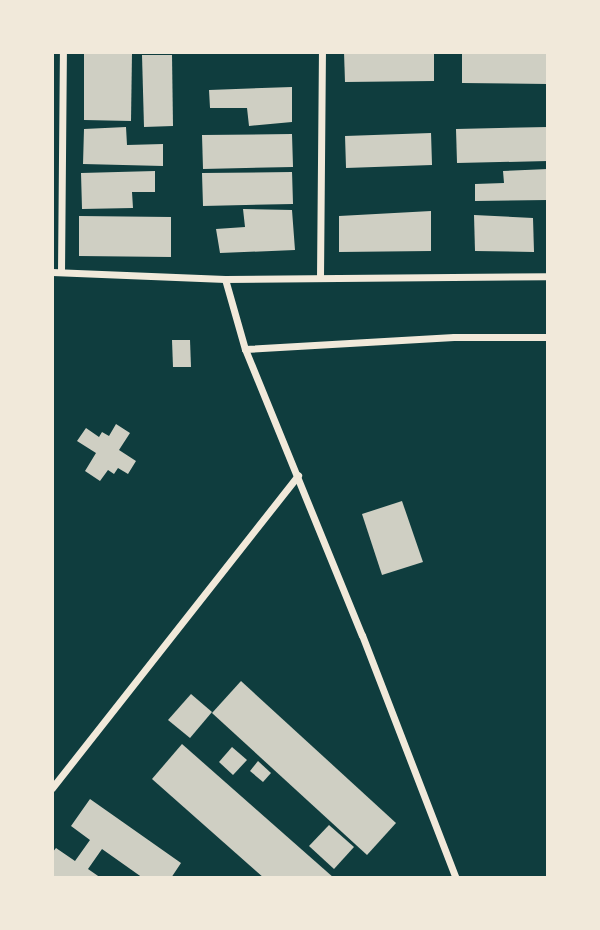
<!DOCTYPE html>
<style>
body{margin:0}
#map{position:relative;width:600px;height:930px;overflow:hidden;background:#0f3d3e;font-family:"Space Grotesk",sans-serif}
div>[style]{position:absolute}
[style*='--x']{left:calc(var(--x)*1px);top:calc(var(--y)*1px);width:calc(var(--w)*1px);rotate:calc(var(--a)*1deg)}
.building>*{inset:0;background:#cfcfc3}
.minor>*{height:7px;margin:-3.5px;padding:0 3.5px;transform-origin:3.5px;border-radius:3.5px;background:#f1e9da}
span{translate:-50% -50%;white-space:nowrap;text-align:center;line-height:1.15;-webkit-text-stroke:5px #f1e9da;paint-order:stroke}
.frame{position:absolute;inset:0;border:54px solid #f1e9da;pointer-events:none}
</style>
<div id="map">
<div class="building">
<i style="clip-path:polygon(84px 52px,132px 53px,131px 121px,84px 120px)"></i>
<i style="clip-path:polygon(344px 52px,434px 52px,434px 81px,345px 82px)"></i>
<i style="clip-path:polygon(462px 52px,548px 52px,548px 84px,462px 83px)"></i>
<i style="clip-path:polygon(142px 55px,172px 55px,173px 126px,144px 127px)"></i>
<i style="clip-path:polygon(292px 87px,292px 122px,249px 126px,247px 108px,210px 108px,209px 90px)"></i>
<i style="clip-path:polygon(126px 127px,127px 145px,163px 144px,163px 166px,83px 164px,84px 129px)"></i>
<i style="clip-path:polygon(548px 127px,548px 161px,457px 163px,456px 129px)"></i>
<i style="clip-path:polygon(431px 133px,432px 165px,346px 168px,345px 136px)"></i>
<i style="clip-path:polygon(292px 134px,293px 167px,203px 169px,202px 135px)"></i>
<i style="clip-path:polygon(548px 169px,548px 200px,475px 201px,475px 184px,504px 183px,503px 171px)"></i>
<i style="clip-path:polygon(155px 171px,155px 192px,132px 192px,133px 208px,82px 209px,81px 173px)"></i>
<i style="clip-path:polygon(292px 172px,293px 204px,203px 206px,202px 173px)"></i>
<i style="clip-path:polygon(243px 209px,292px 210px,295px 250px,220px 253px,216px 229px,245px 227px)"></i>
<i style="clip-path:polygon(431px 211px,431px 251px,339px 252px,339px 216px)"></i>
<i style="clip-path:polygon(474px 215px,533px 218px,534px 252px,475px 251px)"></i>
<i style="clip-path:polygon(79px 216px,171px 217px,171px 257px,79px 256px)"></i>
<i style="clip-path:polygon(172px 340px,190px 340px,191px 367px,173px 367px)"></i>
<i style="clip-path:polygon(116px 424px,130px 433px,119px 450px,136px 461px,128px 474px,118px 468px,114px 474px,108px 470px,100px 481px,85px 471px,96px 453px,77px 441px,86px 428px,99px 437px,102px 432px,109px 436px)"></i>
<i style="clip-path:polygon(402px 501px,423px 562px,382px 575px,362px 514px)"></i>
<i style="clip-path:polygon(241px 681px,396px 823px,367px 855px,212px 713px)"></i>
<i style="clip-path:polygon(191px 694px,212px 712px,190px 738px,168px 720px)"></i>
<i style="clip-path:polygon(182px 744px,334px 878px,264px 878px,152px 779px)"></i>
<i style="clip-path:polygon(232px 747px,247px 760px,233px 775px,219px 762px)"></i>
<i style="clip-path:polygon(258px 761px,271px 773px,263px 782px,250px 771px)"></i>
<i style="clip-path:polygon(90px 799px,181px 863px,171px 878px,143px 878px,102px 849px,88px 869px,101px 878px,52px 878px,52px 853px,56px 848px,75px 861px,90px 840px,71px 826px)"></i>
<i style="clip-path:polygon(329px 825px,354px 847px,334px 869px,309px 846px)"></i>
</div>
<div class="minor">
<i style="--x:52;--y:272;--w:173;--a:2.3"></i>
<i style="--x:225;--y:279;--w:323;--a:-0.5"></i>
<i style="--x:61;--y:272;--w:220;--a:-89.5"></i>
<i style="--x:320;--y:277;--w:225;--a:-89.5"></i>
<i style="--x:225;--y:279;--w:73;--a:74.1"></i>
<i style="--x:245;--y:349;--w:209;--a:-3.3"></i>
<i style="--x:454;--y:337;--w:94;--a:0"></i>
<i style="--x:245;--y:349;--w:309;--a:67.8"></i>
<i style="--x:362;--y:635;--w:261;--a:68.9"></i>
<i style="--x:52;--y:788;--w:398;--a:-51.8"></i>
</div>
<div class="frame"></div>
</div>
